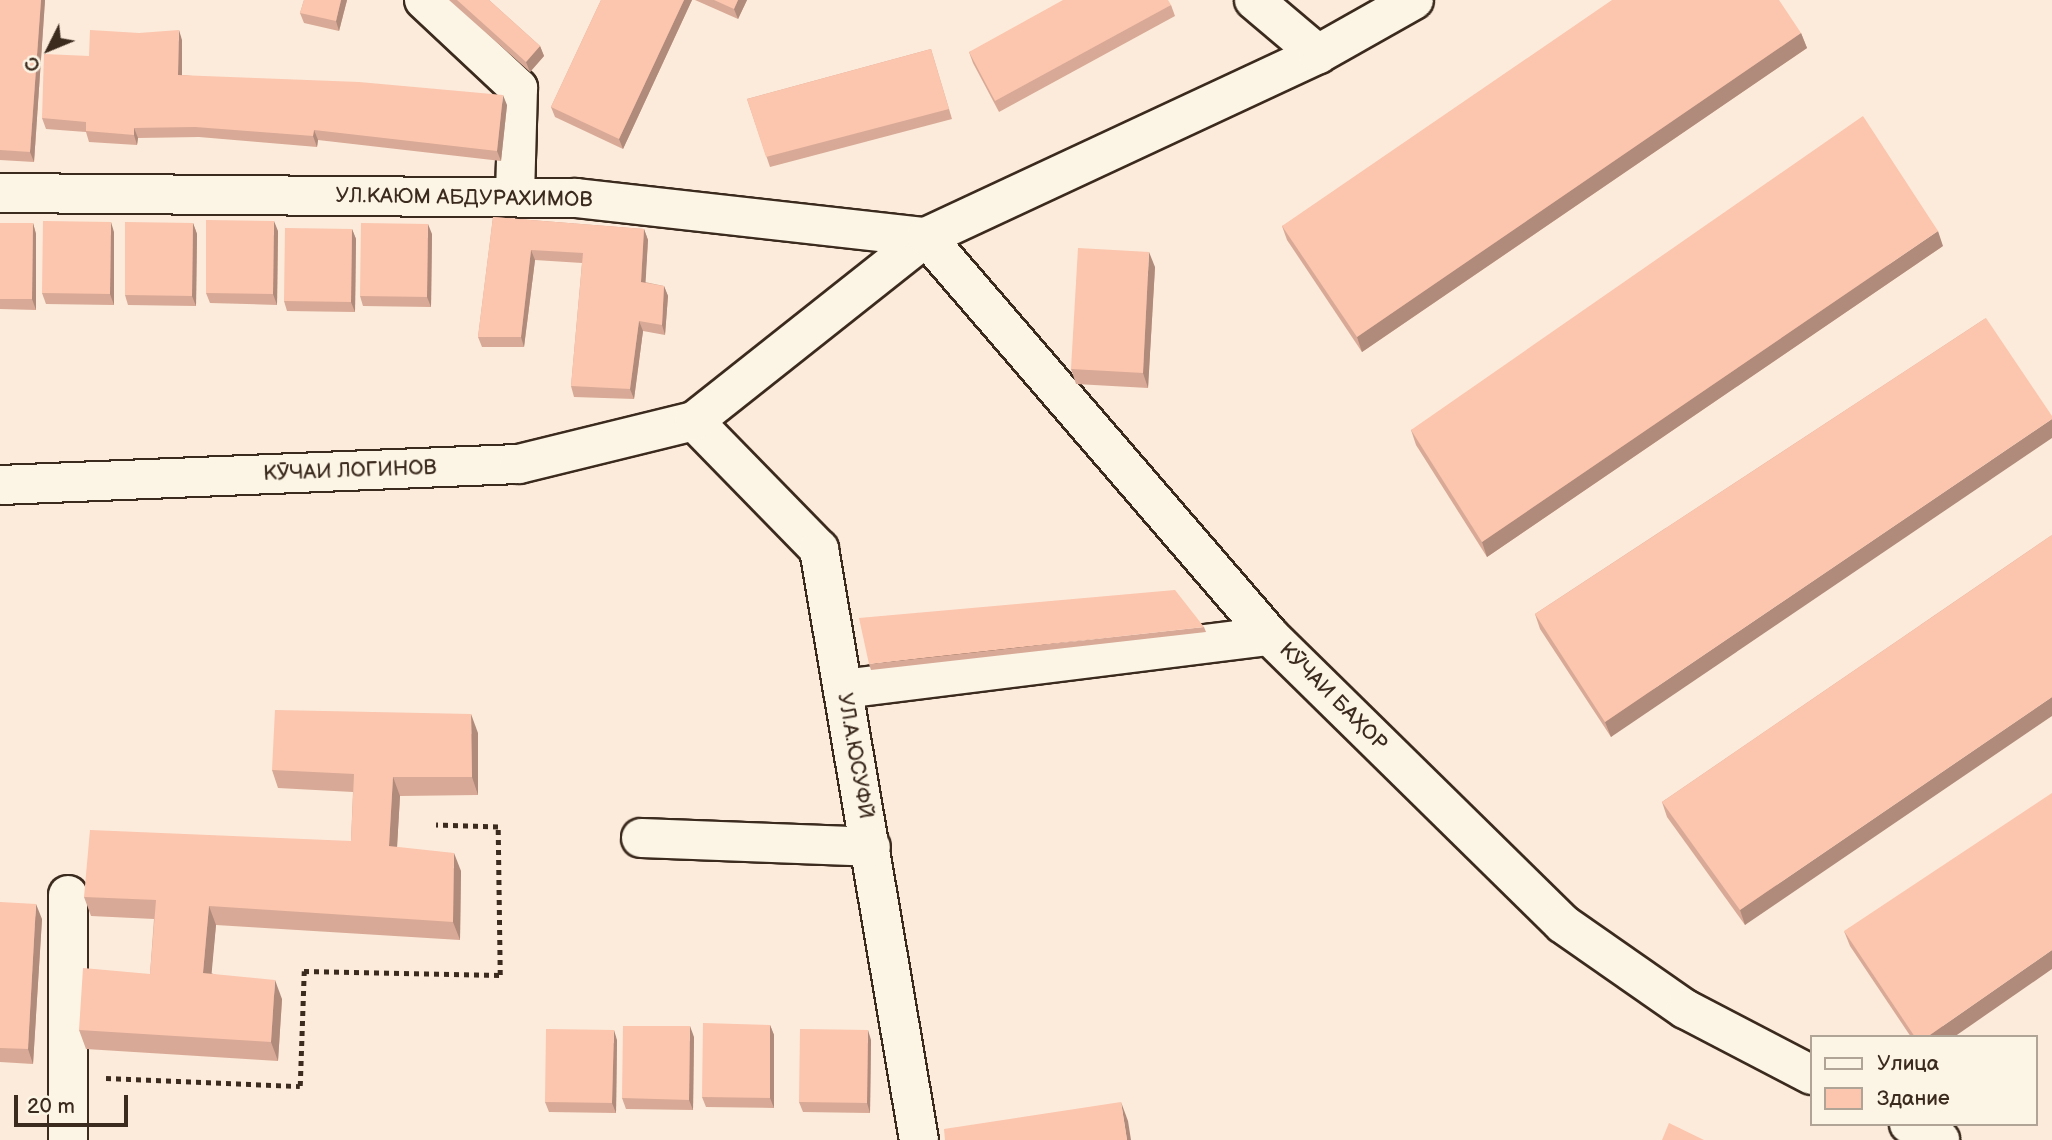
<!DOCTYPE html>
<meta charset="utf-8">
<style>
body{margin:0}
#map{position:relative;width:2052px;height:1140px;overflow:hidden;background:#fcebda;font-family:"Balsamiq Sans",sans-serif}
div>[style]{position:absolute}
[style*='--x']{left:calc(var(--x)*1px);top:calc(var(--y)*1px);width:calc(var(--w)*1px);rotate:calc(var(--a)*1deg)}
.path>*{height:4.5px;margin-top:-2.25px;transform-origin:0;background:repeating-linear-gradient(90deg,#3b2a1e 0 5px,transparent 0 10px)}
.roads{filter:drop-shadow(2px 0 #3b2a1e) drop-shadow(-2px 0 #3b2a1e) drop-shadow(0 2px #3b2a1e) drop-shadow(0 -2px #3b2a1e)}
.minor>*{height:38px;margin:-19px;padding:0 19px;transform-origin:19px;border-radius:19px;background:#fcf5e5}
.wall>*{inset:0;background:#d8a996}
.shaded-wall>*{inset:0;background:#b08a7a}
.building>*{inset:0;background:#fbc5ae}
span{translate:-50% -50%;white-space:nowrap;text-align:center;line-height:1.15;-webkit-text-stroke:5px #fcf5e5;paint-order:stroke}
.street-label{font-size:21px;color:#3b2a1e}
.legend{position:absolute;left:1810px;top:1035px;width:228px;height:91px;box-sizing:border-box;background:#fcf5e5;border:2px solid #afa495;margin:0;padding:9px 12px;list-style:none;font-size:21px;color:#3b2a1e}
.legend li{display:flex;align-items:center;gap:14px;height:35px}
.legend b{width:35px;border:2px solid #afa495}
.north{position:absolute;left:14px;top:14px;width:70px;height:70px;-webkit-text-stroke:5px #fcf5e5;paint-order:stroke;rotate:227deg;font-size:19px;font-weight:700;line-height:28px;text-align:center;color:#3b2a1e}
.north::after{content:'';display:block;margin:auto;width:24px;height:32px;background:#3b2a1e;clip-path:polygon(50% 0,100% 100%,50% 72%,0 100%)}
.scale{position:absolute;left:14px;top:1095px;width:114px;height:32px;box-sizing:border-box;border:4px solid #3b2a1e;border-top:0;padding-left:9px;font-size:21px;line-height:24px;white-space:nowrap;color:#3b2a1e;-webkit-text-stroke:5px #fcf5e5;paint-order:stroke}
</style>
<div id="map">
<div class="path">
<i style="--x:106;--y:1078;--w:194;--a:2.4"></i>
<i style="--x:300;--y:1086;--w:115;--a:-88"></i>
<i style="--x:304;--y:971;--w:196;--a:1.2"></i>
<i style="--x:500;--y:975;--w:148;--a:-90.8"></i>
<i style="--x:498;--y:827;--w:62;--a:-178.2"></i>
</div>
<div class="roads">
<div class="minor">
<i style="--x:424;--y:0;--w:129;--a:43.1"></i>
<i style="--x:518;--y:88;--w:109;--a:91.6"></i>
<i style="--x:1254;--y:0;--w:84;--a:40.2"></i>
<i style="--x:0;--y:193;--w:576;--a:0.5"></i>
<i style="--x:576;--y:198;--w:352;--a:6.4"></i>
<i style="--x:926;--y:237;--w:527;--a:49.23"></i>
<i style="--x:1270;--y:636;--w:411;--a:44.5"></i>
<i style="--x:1563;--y:924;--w:149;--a:34.9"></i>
<i style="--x:1685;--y:1009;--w:143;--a:27.5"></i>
<i style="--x:694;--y:421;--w:179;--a:45.7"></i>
<i style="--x:819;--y:549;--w:599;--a:80.4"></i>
<i style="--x:0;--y:485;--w:519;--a:-2.32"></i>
<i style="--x:519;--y:464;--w:180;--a:-13.8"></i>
<i style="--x:694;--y:421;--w:296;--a:-38.4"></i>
<i style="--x:926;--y:237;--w:433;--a:-25"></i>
<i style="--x:1318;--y:54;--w:110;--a:-29.4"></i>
<i style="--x:843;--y:689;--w:430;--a:-7.1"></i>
<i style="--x:641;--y:838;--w:230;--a:2.2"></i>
<i style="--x:1909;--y:1124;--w:35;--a:27"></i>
<i style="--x:68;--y:1140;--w:245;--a:-90"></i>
</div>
</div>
<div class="wall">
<i style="clip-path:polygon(0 0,45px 0,34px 162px,0 160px)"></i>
<i style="clip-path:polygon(304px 0,347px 0,339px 31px,304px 23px,300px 13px)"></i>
<i style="clip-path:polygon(449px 0,489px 0,540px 46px,544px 56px,530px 72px)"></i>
<i style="clip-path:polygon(601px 0,692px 0,623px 149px,555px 117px,551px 107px)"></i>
<i style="clip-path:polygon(695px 0,747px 0,738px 19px)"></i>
<i style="clip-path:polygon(1171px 5px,1175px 16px,999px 112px,973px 63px,969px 52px)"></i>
<i style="clip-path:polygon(1801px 33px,1807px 48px,1362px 352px,1287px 240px,1282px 226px)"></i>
<i style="clip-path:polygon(182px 40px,182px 75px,507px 105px,501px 161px,318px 140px,317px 147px,199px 137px,138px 138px,137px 145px,89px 142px,86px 132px,46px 129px,42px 118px,89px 56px)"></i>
<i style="clip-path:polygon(931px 49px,952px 119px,770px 167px,747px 99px)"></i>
<i style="clip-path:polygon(493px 217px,644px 229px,648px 240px,645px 282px,664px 286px,668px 296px,665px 335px,643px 331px,634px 399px,574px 397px,571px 386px,582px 263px,535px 260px,524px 347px,482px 347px,478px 337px)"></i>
<i style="clip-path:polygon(0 223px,33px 223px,36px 234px,36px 310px,0 309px)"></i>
<i style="clip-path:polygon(193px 223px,197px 234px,196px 306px,128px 305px,125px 295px)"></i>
<i style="clip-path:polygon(352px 229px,356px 239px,355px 312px,287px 311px,284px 301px)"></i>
<i style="clip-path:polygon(278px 231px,277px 305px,210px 303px,206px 293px)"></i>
<i style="clip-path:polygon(114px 232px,114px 305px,46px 304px,42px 293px)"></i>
<i style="clip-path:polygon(432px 234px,431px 307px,363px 306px,360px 296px)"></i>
<i style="clip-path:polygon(1943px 246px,1487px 557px,1416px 445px,1411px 430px)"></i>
<i style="clip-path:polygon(1155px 267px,1148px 388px,1076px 384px,1071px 369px)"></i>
<i style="clip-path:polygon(1986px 318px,1611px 737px,1540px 629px,1535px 614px)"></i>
<i style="clip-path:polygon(2052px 535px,1745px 925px,1667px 817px,1662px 802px)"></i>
<i style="clip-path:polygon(1204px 627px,1206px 632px,871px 670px,869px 664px)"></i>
<i style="clip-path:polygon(478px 733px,478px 795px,400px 796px,397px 847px,461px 871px,460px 940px,216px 925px,211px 973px,282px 999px,278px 1061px,86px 1049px,79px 1030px,150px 974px,154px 919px,91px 916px,84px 897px,351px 841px,353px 792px,278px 788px,272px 770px)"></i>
<i style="clip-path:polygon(0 902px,42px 919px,33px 1064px,0 1062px)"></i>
<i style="clip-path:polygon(1844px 931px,1954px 1037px,1911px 1037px,1850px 946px)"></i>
<i style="clip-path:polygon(770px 1025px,774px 1035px,774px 1108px,706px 1107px,702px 1097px)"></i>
<i style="clip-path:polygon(694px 1037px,693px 1110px,626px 1109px,622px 1098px)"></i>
<i style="clip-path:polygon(617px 1040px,616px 1113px,549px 1112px,545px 1102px)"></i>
<i style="clip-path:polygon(871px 1040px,870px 1113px,803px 1112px,799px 1102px)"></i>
</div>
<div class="shaded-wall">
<i style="clip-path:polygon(41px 0,45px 0,34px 162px,30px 152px)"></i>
<i style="clip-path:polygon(341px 0,347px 0,339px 31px,336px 21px)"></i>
<i style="clip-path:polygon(684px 0,692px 0,623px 149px,619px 139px)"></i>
<i style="clip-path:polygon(738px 0,747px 0,738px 19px,734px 9px)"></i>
<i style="clip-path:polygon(179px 30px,182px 40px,182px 85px,178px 75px)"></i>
<i style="clip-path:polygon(1801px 33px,1807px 48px,1362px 352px,1357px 337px)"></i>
<i style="clip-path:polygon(540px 46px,544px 56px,530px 72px,526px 62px)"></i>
<i style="clip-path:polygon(503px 95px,507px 105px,501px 161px,497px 151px)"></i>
<i style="clip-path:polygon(134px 128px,138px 138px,137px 145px,134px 135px)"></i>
<i style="clip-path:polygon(314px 130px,318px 140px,317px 147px,313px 136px)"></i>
<i style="clip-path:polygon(274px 221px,278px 231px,277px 305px,273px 294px)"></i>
<i style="clip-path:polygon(111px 222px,114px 232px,114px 305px,110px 294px)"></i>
<i style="clip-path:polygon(33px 223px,36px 234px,36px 310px,32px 299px)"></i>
<i style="clip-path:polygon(193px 223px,197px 234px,196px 306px,192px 296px)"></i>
<i style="clip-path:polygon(428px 224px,432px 234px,431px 307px,427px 297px)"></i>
<i style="clip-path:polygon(352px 229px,356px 239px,355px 312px,351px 302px)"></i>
<i style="clip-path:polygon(644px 229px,648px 240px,645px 292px,641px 282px)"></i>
<i style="clip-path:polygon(1938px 231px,1943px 246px,1487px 557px,1482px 542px)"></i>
<i style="clip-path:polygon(531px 250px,535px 260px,524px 347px,521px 337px)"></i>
<i style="clip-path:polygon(1149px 252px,1155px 267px,1148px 388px,1143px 373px)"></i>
<i style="clip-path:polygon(664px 286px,668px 296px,665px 335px,662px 325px)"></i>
<i style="clip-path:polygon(639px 321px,643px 331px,634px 399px,630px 389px)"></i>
<i style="clip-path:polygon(2052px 419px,2052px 438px,1611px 737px,1605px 722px)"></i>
<i style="clip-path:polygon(2052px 697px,2052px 716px,1745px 925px,1740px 910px)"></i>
<i style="clip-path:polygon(471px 714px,478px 733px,478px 795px,472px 777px)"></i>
<i style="clip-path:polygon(393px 777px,400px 796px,396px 865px,389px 846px)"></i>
<i style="clip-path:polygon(454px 853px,461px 871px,460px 940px,453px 922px)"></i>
<i style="clip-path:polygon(36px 904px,42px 919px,33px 1064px,28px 1049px)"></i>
<i style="clip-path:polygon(209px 906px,216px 925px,210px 991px,203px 973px)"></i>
<i style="clip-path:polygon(2052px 950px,2052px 969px,1954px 1037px,1927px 1037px)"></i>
<i style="clip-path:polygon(275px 980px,282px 999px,278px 1061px,271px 1042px)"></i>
<i style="clip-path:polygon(770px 1025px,774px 1035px,774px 1108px,770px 1098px)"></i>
<i style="clip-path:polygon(690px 1026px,694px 1037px,693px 1110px,689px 1100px)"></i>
<i style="clip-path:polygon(614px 1030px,617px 1040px,616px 1113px,612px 1103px)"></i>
<i style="clip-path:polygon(868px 1030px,871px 1040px,870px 1113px,867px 1103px)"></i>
<i style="clip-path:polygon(1121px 1102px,1128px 1121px,1131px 1140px,1127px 1140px)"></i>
</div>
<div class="building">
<i style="clip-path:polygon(0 0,41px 0,30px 152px,0 150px)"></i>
<i style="clip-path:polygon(304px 0,341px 0,336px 21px,300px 13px)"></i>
<i style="clip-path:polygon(457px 0,489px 0,540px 46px,526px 62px)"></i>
<i style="clip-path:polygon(601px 0,684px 0,619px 139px,551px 107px)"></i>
<i style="clip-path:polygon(714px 0,738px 0,734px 9px)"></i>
<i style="clip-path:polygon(1063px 0,1168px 0,1171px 5px,995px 101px,969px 52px)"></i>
<i style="clip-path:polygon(1612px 0,1779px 0,1801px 33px,1357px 337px,1282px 226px)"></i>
<i style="clip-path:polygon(90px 30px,139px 33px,179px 30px,178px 75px,359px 82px,503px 95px,497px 151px,314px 130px,313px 136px,195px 127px,134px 128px,134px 135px,86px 131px,86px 122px,42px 118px,44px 54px,89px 56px)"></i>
<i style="clip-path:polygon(931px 49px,949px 109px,766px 157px,747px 99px)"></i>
<i style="clip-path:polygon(1863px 116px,1938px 231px,1482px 542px,1411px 430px)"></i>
<i style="clip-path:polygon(493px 217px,644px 229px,641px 282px,664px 286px,662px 325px,639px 321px,630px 389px,571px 386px,583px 253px,531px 250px,521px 337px,478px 337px)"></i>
<i style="clip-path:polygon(206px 220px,274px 221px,273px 294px,206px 293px)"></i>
<i style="clip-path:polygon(43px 221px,111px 222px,110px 294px,42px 293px)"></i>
<i style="clip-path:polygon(125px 222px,193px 223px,192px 296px,125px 295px)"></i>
<i style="clip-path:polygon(0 223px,33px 223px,32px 299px,0 299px)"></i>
<i style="clip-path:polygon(361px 223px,428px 224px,427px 297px,360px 296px)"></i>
<i style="clip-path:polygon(285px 228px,352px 229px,351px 302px,284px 301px)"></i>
<i style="clip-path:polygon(1078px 248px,1149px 252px,1143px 373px,1071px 369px)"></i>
<i style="clip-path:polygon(1986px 318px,2052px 416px,2052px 419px,1605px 722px,1535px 614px)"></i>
<i style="clip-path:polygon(2052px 535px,2052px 697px,1740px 910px,1662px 802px)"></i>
<i style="clip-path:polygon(1175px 590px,1204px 627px,869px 664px,859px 618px)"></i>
<i style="clip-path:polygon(275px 710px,471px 714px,472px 777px,393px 777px,389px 846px,454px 853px,453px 922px,209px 906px,203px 973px,275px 980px,271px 1042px,79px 1030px,83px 968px,150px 974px,156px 900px,84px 897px,90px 830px,351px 841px,354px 774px,272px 770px)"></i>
<i style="clip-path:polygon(2052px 793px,2052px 950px,1927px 1037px,1915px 1037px,1844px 931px)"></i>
<i style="clip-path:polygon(0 902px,36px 904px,28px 1049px,0 1048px)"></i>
<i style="clip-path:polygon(703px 1023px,770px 1025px,770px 1098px,702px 1097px)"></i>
<i style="clip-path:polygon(623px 1026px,690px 1026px,689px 1100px,622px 1098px)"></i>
<i style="clip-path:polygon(546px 1029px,614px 1030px,612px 1103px,545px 1102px)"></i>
<i style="clip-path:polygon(800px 1029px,868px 1030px,867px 1103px,799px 1102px)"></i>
<i style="clip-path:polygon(1121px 1102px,1127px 1140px,945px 1140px,944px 1129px)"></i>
<i style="clip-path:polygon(1669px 1123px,1704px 1140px,1662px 1140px)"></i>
</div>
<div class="street-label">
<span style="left:464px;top:198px;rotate:1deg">УЛ.КАЮМ АБДУРАХИМОВ</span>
<span style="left:350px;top:471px;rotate:-2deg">КӮЧАИ ЛОГИНОВ</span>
<span style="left:1333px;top:697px;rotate:45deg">КӮЧАИ БАҲОР</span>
<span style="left:855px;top:756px;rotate:80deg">УЛ.А.ЮСУФЙ</span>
</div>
<ul class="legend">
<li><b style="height:9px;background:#fcf5e5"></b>Улица</li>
<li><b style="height:19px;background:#fbc5ae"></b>Здание</li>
</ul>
<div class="north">С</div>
<div class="scale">20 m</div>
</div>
